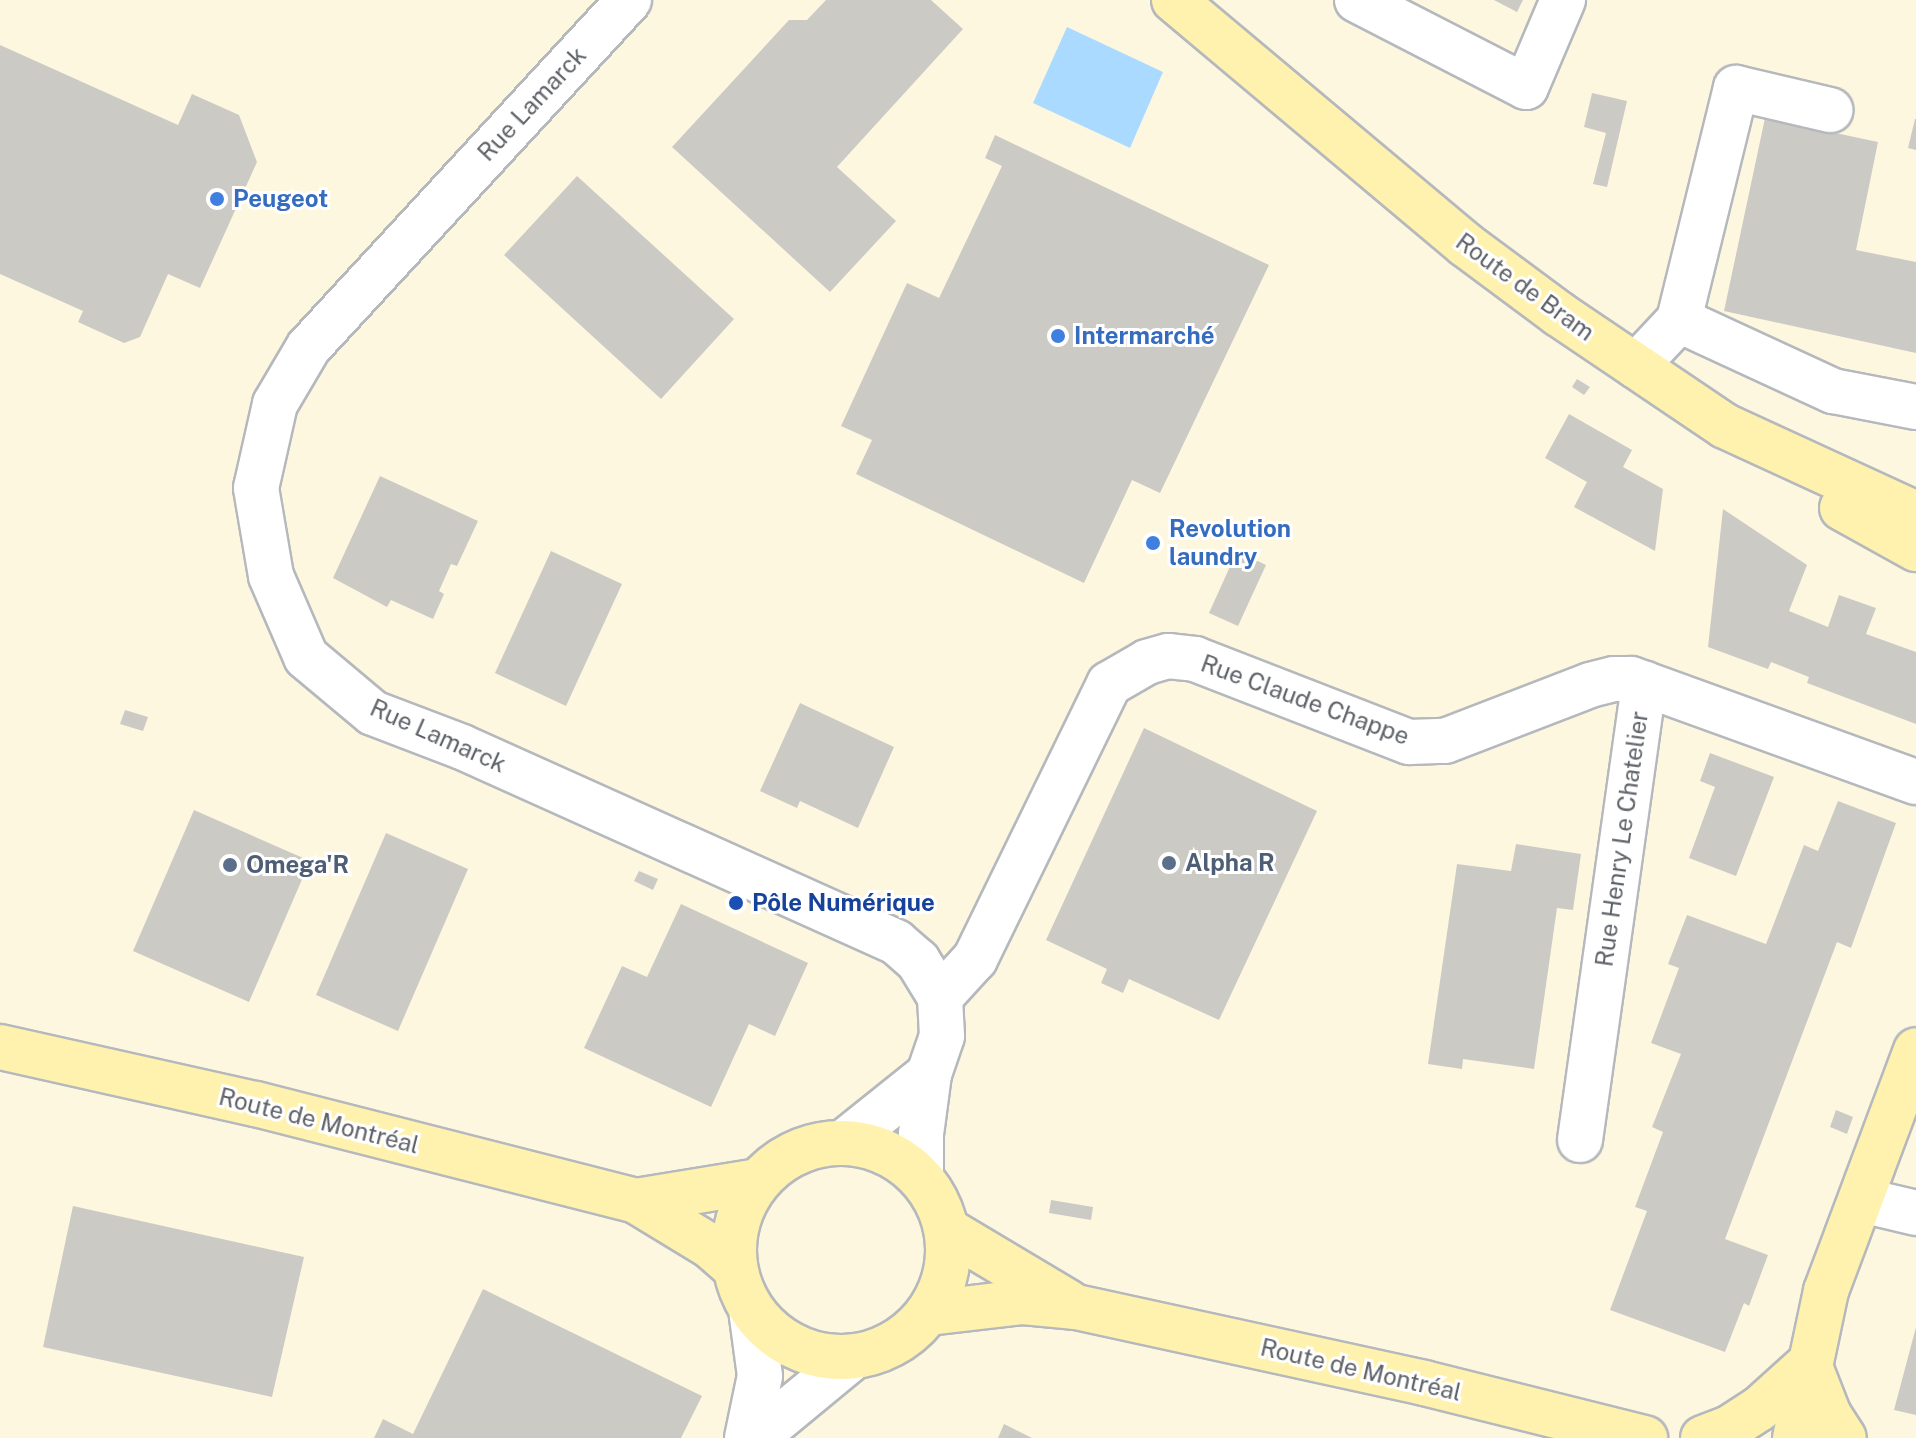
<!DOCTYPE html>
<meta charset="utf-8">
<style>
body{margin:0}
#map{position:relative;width:1916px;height:1438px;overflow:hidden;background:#f1efe8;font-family:"Public Sans",sans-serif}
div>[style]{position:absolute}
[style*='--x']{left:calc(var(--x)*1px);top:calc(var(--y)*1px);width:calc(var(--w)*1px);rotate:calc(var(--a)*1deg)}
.commercial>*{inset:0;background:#fef7e0}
.water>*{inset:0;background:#aadaff}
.building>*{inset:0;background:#cccac5}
.roads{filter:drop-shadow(2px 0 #b5b8bc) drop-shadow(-2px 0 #b5b8bc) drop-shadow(0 2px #b5b8bc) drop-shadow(0 -2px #b5b8bc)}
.minor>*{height:44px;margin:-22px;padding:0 22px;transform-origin:22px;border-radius:22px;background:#fff}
.major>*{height:44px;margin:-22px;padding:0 22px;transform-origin:22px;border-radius:22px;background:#fff2af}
.major>.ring{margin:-22px;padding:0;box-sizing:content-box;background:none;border:44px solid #fff2af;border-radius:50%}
.dots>*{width:22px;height:22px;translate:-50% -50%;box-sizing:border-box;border:4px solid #fff;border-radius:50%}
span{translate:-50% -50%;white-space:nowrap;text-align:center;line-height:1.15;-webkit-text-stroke:6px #fff;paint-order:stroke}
.street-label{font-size:24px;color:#5f6368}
.shop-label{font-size:24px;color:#366cbe;font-weight:700}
.left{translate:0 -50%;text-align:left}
.service-label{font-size:24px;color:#4e5e75;font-weight:700}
.transit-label{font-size:24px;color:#164399;font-weight:700}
</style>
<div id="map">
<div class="commercial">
<i style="clip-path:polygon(0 0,1916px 0,1916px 1438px,0 1438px)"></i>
</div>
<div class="water">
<i style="clip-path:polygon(1067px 27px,1163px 72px,1130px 148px,1033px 103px)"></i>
</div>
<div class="building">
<i style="clip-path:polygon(826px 0,931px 0,963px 29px,837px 167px,896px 221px,830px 292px,672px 147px,789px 20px,807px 20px)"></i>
<i style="clip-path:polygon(1494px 0,1523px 0,1517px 12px)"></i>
<i style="clip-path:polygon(0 45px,178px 125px,192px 94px,239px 115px,257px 162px,200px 288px,168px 274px,140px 337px,124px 343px,78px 322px,83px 311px,0 274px)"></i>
<i style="clip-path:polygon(1592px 93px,1627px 101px,1607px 187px,1593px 184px,1606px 133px,1584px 127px)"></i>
<i style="clip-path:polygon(1765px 118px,1878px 142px,1856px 250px,1916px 262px,1916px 353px,1724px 311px)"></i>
<i style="clip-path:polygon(1915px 119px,1916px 119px,1916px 150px,1908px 148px)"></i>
<i style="clip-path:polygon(995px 135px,1269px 265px,1160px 493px,1132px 480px,1084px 583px,856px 474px,872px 440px,841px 426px,907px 283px,939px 298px,1002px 166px,985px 158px)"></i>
<i style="clip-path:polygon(577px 176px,734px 319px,661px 399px,504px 255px)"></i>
<i style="clip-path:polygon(1577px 379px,1590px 387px,1584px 395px,1572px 387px)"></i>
<i style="clip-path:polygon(1569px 414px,1632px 450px,1623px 467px,1663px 489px,1655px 551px,1574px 507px,1587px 482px,1545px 458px)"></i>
<i style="clip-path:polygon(380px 476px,478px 521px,457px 566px,451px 564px,439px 591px,444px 594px,433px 619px,391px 600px,387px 607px,333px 578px)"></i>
<i style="clip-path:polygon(1723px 509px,1807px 565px,1789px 611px,1828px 627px,1839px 595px,1876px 608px,1866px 634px,1916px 652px,1916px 724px,1807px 683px,1809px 677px,1771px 662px,1768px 669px,1708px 647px)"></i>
<i style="clip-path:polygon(551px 551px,622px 584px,566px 706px,495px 673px)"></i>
<i style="clip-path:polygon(1237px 551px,1266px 565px,1238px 626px,1209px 613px)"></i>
<i style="clip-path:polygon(800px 703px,894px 747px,858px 828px,800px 801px,797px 808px,760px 791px)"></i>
<i style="clip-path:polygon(125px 710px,148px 717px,143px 731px,120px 724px)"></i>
<i style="clip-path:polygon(1144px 728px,1317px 811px,1219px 1020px,1129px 979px,1123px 993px,1101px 983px,1107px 969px,1046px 940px)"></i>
<i style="clip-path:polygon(1710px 753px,1774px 777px,1736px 876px,1689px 858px,1715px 787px,1700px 781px)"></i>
<i style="clip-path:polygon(1838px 801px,1896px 823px,1851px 948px,1837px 942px,1725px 1239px,1768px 1255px,1749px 1306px,1744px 1303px,1725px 1352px,1610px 1310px,1647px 1211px,1635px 1207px,1663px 1132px,1652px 1127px,1681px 1054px,1651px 1043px,1679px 968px,1668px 964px,1687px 915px,1766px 944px,1804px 845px,1818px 851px)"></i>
<i style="clip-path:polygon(194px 810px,310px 861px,249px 1002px,133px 951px)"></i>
<i style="clip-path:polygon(386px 833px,468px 869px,398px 1031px,316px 995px)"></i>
<i style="clip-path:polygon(1516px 844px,1581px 854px,1573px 910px,1557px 908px,1534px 1069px,1463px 1059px,1462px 1069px,1428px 1064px,1457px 864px,1511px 871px)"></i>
<i style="clip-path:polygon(639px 871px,658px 879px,653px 890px,634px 881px)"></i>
<i style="clip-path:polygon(681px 904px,808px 963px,775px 1036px,749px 1024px,711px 1107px,584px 1048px,622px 966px,647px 977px)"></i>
<i style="clip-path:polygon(1836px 1110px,1853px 1117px,1847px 1134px,1830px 1127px)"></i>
<i style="clip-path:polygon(1051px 1200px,1093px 1207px,1091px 1220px,1049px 1213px)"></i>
<i style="clip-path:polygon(73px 1206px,304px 1257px,272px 1397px,43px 1347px)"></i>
<i style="clip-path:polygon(483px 1289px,702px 1396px,681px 1438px,374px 1438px,383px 1419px,413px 1434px)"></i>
<i style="clip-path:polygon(1916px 1327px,1916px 1415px,1894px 1410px)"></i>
<i style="clip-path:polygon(1004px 1424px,1032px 1438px,998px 1438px)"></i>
</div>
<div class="roads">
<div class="minor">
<i style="--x:629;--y:0;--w:473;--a:132.7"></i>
<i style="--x:308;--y:348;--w:65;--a:120.5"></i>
<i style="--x:275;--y:404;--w:86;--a:102.7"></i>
<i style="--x:256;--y:488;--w:89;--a:80.3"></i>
<i style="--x:271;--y:576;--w:88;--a:66.6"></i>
<i style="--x:306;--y:657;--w:87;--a:39.9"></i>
<i style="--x:373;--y:713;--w:95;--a:20.9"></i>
<i style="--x:462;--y:747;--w:476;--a:24.2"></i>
<i style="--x:896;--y:942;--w:29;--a:41"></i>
<i style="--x:918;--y:961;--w:42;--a:58.6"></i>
<i style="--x:1357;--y:0;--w:190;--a:27.2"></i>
<i style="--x:1526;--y:87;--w:95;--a:-67"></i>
<i style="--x:1679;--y:320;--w:239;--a:-76.2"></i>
<i style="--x:1736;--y:88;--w:97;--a:13.2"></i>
<i style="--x:1636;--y:366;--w:63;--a:-46.9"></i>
<i style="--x:1679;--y:320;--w:170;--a:24.8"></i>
<i style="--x:1833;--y:391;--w:85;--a:10.9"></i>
<i style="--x:1580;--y:1140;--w:461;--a:-82"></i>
<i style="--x:843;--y:1143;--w:110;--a:-38.7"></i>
<i style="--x:921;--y:1177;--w:43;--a:-90"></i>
<i style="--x:921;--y:1134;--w:61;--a:-82.4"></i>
<i style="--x:929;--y:1074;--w:40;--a:-71.1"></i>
<i style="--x:942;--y:1036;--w:39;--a:-93"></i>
<i style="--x:940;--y:997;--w:52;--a:-47.4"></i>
<i style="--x:975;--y:959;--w:306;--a:-64"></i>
<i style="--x:1109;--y:684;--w:44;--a:-30.1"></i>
<i style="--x:1147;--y:662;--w:22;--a:-16"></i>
<i style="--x:1168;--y:656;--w:27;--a:6"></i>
<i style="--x:1195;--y:659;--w:230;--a:21.2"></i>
<i style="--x:1409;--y:742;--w:36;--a:-2"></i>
<i style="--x:1445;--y:741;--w:155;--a:-21.1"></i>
<i style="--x:1590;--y:685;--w:25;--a:-14"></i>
<i style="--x:1614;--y:679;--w:17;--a:0"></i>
<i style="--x:1631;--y:679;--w:303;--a:19.9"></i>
<i style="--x:1861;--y:1200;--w:57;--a:13.3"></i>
<i style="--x:747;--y:1438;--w:63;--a:-78.2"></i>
<i style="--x:760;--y:1376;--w:68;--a:-97.7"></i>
<i style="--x:755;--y:1438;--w:126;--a:-39.5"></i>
</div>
<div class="major">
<i style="--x:1174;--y:0;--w:381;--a:40"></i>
<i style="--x:1466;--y:245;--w:116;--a:36.6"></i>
<i style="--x:1559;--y:314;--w:200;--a:34"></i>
<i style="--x:1725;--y:426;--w:210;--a:24.7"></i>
<i style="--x:1842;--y:508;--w:85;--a:29"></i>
<i style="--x:0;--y:1047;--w:262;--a:12.6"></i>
<i style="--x:256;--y:1104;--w:392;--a:14.3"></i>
<i style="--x:636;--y:1201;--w:87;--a:31.3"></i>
<i style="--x:710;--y:1246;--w:33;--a:41"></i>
<i class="ring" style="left:734px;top:1143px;width:170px;height:170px"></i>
<i style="--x:636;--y:1201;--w:124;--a:-9.3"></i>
<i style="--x:947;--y:1230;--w:141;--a:30.8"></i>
<i style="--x:929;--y:1313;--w:95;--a:-6.7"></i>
<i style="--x:1023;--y:1302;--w:53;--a:5.4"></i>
<i style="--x:1076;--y:1307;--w:356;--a:12.3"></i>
<i style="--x:1424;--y:1383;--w:228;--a:14"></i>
<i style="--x:1809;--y:1364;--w:55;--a:68.6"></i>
<i style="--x:1829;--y:1415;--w:27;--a:57"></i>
<i style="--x:1703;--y:1438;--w:30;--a:-21"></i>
<i style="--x:1731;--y:1427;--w:33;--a:-33"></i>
<i style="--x:1759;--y:1409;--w:67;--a:-42"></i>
<i style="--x:1795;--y:1438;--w:150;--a:-78.1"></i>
<i style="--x:1826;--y:1291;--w:257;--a:-69.5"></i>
</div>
</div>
<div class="dots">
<i style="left:217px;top:199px;background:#3f7fe0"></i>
<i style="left:1058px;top:336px;background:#3f7fe0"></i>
<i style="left:1153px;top:543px;background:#3f7fe0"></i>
<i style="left:1169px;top:863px;background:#5c6f8a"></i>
<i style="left:230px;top:865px;background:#5c6f8a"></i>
<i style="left:736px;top:903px;background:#1a4fb4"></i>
</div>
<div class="street-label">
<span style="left:532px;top:104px;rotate:-47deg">Rue Lamarck</span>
<span style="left:1525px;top:287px;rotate:36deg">Route de Bram</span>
<span style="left:1305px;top:700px;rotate:20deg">Rue Claude Chappe</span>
<span style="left:438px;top:736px;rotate:24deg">Rue Lamarck</span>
<span style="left:1622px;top:839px;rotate:-82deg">Rue Henry Le Chatelier</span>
<span style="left:319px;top:1121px;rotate:14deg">Route de Montréal</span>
<span style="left:1361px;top:1370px;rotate:13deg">Route de Montréal</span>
</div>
<div class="shop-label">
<span class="left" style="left:233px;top:199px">Peugeot</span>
<span class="left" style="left:1074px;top:336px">Intermarché</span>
<span class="left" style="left:1169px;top:543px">Revolution<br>laundry</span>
</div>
<div class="service-label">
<span class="left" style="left:1185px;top:863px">Alpha R</span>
<span class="left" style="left:246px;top:865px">Omega'R</span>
</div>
<div class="transit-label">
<span class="left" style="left:752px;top:903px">Pôle Numérique</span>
</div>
</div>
